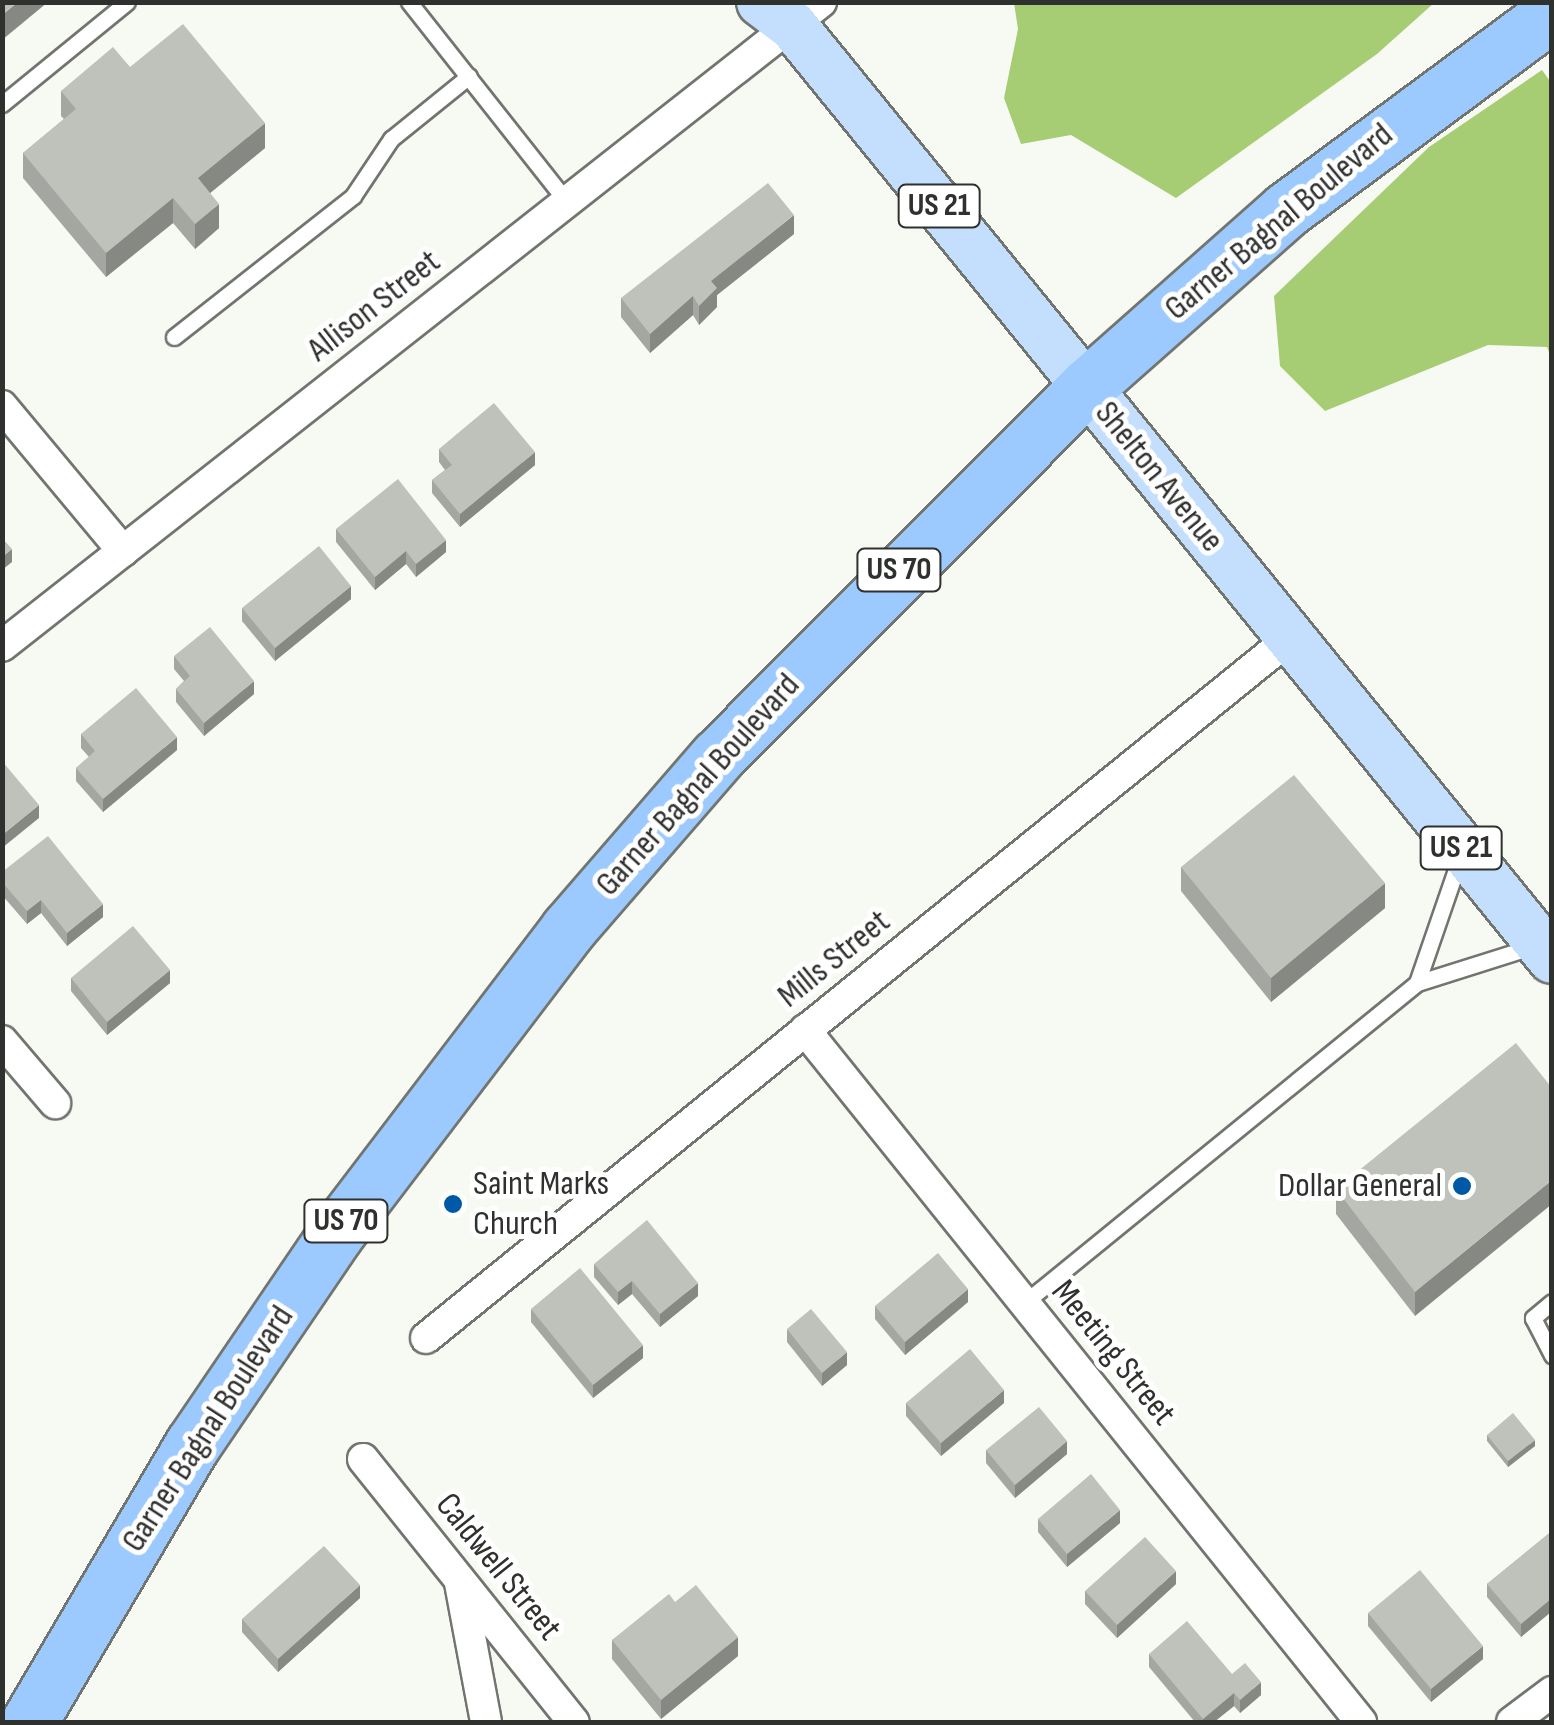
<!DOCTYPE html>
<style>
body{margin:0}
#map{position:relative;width:1554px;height:1725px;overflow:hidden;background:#f7faf3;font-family:"Sofia Sans Condensed",sans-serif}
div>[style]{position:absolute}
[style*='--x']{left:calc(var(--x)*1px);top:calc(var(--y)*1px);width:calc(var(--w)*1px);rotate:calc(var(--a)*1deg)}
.forest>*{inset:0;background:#a7cd74}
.roads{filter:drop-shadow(2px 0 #72756f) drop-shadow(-2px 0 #72756f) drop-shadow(0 2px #72756f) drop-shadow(0 -2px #72756f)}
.lane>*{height:15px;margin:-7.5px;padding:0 7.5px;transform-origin:7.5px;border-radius:7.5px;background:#fff}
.street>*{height:30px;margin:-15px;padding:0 15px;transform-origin:15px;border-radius:15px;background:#fff}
.primary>*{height:48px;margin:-24px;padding:0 24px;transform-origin:24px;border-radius:24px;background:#c4dffe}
.highway>*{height:55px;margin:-27.5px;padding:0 27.5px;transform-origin:27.5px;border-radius:27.5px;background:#9cc9fe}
.wall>*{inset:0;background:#a4a7a1}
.shaded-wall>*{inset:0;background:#868883}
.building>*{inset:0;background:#bfc2bb}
.dots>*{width:28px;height:28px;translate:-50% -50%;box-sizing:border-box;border:5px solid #fff;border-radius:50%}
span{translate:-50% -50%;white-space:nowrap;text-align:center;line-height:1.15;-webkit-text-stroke:10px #fff;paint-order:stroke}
.shield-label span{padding:2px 8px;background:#fff;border:2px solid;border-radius:8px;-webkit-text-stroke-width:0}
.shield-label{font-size:32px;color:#2f312e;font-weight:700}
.street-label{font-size:35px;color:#2f312e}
.poi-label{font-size:35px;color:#2f312e}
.left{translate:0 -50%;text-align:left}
.right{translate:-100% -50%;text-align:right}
.frame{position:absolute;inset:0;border:5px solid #2f312e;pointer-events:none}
</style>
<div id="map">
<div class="forest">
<i style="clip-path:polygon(1014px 3px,1014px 2px,1434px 3px,1377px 54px,1176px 198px,1071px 135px,1021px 144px,1004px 98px,1018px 29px)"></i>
<i style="clip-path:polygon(1542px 70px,1552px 84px,1551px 357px,1547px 347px,1488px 345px,1325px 411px,1280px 366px,1274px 296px,1429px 147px)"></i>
</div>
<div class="roads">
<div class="lane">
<i style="--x:409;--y:2;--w:255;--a:51.7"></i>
<i style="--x:2;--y:104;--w:161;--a:-39.2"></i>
<i style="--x:174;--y:337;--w:228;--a:-38.2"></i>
<i style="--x:353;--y:196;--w:69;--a:-56.3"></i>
<i style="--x:391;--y:139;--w:100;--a:-38.9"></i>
<i style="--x:1460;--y:858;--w:132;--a:109"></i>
<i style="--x:1417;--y:983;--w:120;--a:-17.5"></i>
<i style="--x:1552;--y:1302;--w:25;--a:140"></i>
<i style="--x:1533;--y:1318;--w:42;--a:62.8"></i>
<i style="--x:1024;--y:1303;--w:507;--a:-39.15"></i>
</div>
<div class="street">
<i style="--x:2;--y:406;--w:189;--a:50.2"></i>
<i style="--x:2;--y:646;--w:1042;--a:-38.18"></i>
<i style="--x:805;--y:1030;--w:888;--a:51.22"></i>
<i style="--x:2;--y:1041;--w:82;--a:49.5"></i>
<i style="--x:426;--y:1338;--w:1112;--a:-39.01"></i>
<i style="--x:363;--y:1459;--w:337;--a:51.3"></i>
<i style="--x:460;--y:1583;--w:141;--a:79.4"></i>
<i style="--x:1512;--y:1722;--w:50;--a:-36.9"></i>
</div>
<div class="primary">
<i style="--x:761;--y:2;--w:39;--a:37"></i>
<i style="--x:792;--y:25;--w:1204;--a:50.86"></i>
</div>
<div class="highway">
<i style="--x:29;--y:1722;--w:323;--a:-59.5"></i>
<i style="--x:193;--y:1444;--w:253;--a:-55.8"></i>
<i style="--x:335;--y:1235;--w:385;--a:-52.7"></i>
<i style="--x:568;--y:929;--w:228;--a:-49.1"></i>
<i style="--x:717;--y:757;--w:523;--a:-45.08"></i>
<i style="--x:1086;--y:387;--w:267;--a:-41.5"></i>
<i style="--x:1286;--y:210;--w:331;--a:-36.5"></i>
</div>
</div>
<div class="wall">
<i style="clip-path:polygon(130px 67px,265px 148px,210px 193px,219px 228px,195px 249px,173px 223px,106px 277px,23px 178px,23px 153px,64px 119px,61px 116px,61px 91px)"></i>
<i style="clip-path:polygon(794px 234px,717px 295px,717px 307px,699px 325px,693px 315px,650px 353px,621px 317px,621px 298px)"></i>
<i style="clip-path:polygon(439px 449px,535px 465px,460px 527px,432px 493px,432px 480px,445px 470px,439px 462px)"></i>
<i style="clip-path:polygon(336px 529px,446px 552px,416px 577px,406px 564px,375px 590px,336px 542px)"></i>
<i style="clip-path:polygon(351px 599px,275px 661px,242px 621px,242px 608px)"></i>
<i style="clip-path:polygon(174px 656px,254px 694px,204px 736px,176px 702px,176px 689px,184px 681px,174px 669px)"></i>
<i style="clip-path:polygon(81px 734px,177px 750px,103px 812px,76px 781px,76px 768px,89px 757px,81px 748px)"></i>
<i style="clip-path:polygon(1181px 867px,1385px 908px,1271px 1002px,1181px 891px)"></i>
<i style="clip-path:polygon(2px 872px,103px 917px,67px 946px,41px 913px,27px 924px,2px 895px)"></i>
<i style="clip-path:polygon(71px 978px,170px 983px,107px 1035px,71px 991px)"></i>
<i style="clip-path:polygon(1552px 1088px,1415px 1316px,1336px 1214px,1336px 1189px)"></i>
<i style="clip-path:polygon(594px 1264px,698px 1296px,660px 1327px,632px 1294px,618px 1305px,594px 1277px)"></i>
<i style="clip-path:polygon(968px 1302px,905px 1355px,875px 1319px,875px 1306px)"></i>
<i style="clip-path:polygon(531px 1309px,643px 1358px,593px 1398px,531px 1322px)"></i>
<i style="clip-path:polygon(787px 1329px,847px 1365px,822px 1386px,787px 1342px)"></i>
<i style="clip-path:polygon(906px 1403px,1004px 1403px,941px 1456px,906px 1416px)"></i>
<i style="clip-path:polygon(1487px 1435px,1535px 1446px,1508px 1467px,1487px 1441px)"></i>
<i style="clip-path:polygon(986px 1450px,1067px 1454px,1015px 1498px,986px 1463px)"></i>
<i style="clip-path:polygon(1038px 1519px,1120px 1523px,1067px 1567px,1038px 1532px)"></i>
<i style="clip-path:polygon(1552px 1531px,1552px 1611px,1521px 1637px,1487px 1597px,1487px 1584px)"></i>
<i style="clip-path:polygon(1176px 1584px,1117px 1638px,1085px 1604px,1085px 1591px)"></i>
<i style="clip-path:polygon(360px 1598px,278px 1672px,242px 1632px,242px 1619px)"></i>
<i style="clip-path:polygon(675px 1602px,738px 1656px,661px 1719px,612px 1659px,612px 1640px)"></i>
<i style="clip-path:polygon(1368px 1613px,1483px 1659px,1431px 1702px,1368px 1626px)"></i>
<i style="clip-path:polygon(1149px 1654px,1232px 1674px,1261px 1695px,1240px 1713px,1234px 1706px,1214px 1722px,1195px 1722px,1149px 1667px)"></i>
</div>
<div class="shaded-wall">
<i style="clip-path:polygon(18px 2px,48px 2px,2px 40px,2px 15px)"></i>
<i style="clip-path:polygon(265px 123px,265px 148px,198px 203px,198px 178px)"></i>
<i style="clip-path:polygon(173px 198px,173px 223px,106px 277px,106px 253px)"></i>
<i style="clip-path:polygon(219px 204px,219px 228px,195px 249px,195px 224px)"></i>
<i style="clip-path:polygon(794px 215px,794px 234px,717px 295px,717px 307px,699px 325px,699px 306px,711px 281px)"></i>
<i style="clip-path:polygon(693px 296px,693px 315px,650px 353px,650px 334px)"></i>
<i style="clip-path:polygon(535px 452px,535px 465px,460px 527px,460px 514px)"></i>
<i style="clip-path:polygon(446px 540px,446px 552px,416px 577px,416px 564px)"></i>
<i style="clip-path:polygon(12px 549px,12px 562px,2px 570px,2px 557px)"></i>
<i style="clip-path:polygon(406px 551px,406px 564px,375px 590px,375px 577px)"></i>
<i style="clip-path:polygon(351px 586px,351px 599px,275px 661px,275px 648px)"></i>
<i style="clip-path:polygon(254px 681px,254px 694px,204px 736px,204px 723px)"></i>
<i style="clip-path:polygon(177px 737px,177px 750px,103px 812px,103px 799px)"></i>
<i style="clip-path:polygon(39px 805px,39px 818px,2px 848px,2px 835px)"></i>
<i style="clip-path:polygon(1385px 883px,1385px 908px,1271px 1002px,1271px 978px)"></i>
<i style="clip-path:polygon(41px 900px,41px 913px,27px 924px,27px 911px)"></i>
<i style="clip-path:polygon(103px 904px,103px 917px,67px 946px,67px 933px)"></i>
<i style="clip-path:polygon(170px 970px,170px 983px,107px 1035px,107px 1022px)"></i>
<i style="clip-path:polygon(1552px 1180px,1552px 1204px,1415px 1316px,1415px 1292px)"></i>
<i style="clip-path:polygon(632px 1281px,632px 1294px,618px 1305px,618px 1292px)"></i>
<i style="clip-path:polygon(698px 1283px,698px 1296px,660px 1327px,660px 1314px)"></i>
<i style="clip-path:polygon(968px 1289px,968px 1302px,905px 1355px,905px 1342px)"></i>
<i style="clip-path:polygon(643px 1345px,643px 1358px,593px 1398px,593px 1385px)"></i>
<i style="clip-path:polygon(847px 1352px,847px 1365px,822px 1386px,822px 1373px)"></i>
<i style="clip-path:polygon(1004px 1390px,1004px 1403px,941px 1456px,941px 1443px)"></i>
<i style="clip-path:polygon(1535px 1440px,1535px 1446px,1508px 1467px,1508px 1461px)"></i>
<i style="clip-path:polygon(1067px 1441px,1067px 1454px,1015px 1498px,1015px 1485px)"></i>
<i style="clip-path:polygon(1120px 1510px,1120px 1523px,1067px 1567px,1067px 1554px)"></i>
<i style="clip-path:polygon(1176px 1571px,1176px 1584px,1117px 1638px,1117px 1625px)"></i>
<i style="clip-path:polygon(360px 1585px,360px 1598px,278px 1672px,278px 1659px)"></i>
<i style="clip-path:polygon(1552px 1598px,1552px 1611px,1521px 1637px,1521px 1624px)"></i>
<i style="clip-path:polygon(738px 1637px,738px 1656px,661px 1719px,661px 1700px)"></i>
<i style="clip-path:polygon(1483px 1646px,1483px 1659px,1431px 1702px,1431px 1689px)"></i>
<i style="clip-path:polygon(1261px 1682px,1261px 1695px,1240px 1713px,1240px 1700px)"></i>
<i style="clip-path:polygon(1234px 1693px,1234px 1706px,1214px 1722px,1203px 1722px,1203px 1719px)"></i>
</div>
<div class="building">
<i style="clip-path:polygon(2px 2px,18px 2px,2px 15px)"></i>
<i style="clip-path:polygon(183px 24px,265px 123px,198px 178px,219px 204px,195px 224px,173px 198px,106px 253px,23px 153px,76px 109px,61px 91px,113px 47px,130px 67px)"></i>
<i style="clip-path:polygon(768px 183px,794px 215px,711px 281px,717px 288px,699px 306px,693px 296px,650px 334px,621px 298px)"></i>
<i style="clip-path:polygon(494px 403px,535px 452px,460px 514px,432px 480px,452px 465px,439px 449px)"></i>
<i style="clip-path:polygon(398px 479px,446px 540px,416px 564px,406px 551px,375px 577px,336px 529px)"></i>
<i style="clip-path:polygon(2px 538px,12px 549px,2px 557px)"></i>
<i style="clip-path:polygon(319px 546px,351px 586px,275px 648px,242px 608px)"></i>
<i style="clip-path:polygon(210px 627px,254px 681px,204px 723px,176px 689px,190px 676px,174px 656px)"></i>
<i style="clip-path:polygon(136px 688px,177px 737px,103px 799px,76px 768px,95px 751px,81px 734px)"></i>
<i style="clip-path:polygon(2px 761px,39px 805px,2px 835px)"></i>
<i style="clip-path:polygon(1294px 775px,1385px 883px,1271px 978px,1181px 867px)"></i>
<i style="clip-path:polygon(48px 836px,103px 904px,67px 933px,41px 900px,27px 911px,2px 882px,2px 872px)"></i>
<i style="clip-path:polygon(133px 926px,170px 970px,107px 1022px,71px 978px)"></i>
<i style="clip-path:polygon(1516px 1043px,1552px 1088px,1552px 1180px,1415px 1292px,1336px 1189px)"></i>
<i style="clip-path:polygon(647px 1220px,698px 1283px,660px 1314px,632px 1281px,618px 1292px,594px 1264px)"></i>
<i style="clip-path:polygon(938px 1253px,968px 1289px,905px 1342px,875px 1306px)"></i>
<i style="clip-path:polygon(580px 1268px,643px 1345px,593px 1385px,531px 1309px)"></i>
<i style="clip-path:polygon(811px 1309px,847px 1352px,822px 1373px,787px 1329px)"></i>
<i style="clip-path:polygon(970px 1349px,1004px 1390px,941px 1443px,906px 1403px)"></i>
<i style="clip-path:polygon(1039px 1407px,1067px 1441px,1015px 1485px,986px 1450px)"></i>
<i style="clip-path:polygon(1513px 1413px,1535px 1440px,1508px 1461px,1487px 1435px)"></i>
<i style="clip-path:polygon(1091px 1474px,1120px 1510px,1067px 1554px,1038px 1519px)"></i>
<i style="clip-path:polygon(1552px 1531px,1552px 1598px,1521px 1624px,1487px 1584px)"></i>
<i style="clip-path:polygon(1145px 1537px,1176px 1571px,1117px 1625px,1085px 1591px)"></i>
<i style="clip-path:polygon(324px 1546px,360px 1585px,278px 1659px,242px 1619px)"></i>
<i style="clip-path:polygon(1420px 1570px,1483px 1646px,1431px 1689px,1368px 1613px)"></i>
<i style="clip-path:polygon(696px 1585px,738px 1637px,661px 1700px,612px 1640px,669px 1594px,675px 1602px)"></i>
<i style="clip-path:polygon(1187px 1621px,1232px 1674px,1245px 1663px,1261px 1682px,1240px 1700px,1234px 1693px,1203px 1719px,1149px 1654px)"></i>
</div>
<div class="dots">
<i style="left:1462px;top:1186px;background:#0059a6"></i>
<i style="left:453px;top:1204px;background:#0059a6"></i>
</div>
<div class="shield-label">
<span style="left:939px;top:206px">US 21</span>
<span style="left:899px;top:570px">US 70</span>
<span style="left:1461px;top:848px">US 21</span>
<span style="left:346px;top:1221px">US 70</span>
</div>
<div class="street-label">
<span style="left:1279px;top:222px;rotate:-40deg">Garner Bagnal Boulevard</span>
<span style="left:374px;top:306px;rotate:-38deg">Allison Street</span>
<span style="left:1159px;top:477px;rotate:51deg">Shelton Avenue</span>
<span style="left:698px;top:785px;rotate:-48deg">Garner Bagnal Boulevard</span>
<span style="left:834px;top:959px;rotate:-39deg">Mills Street</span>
<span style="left:1113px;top:1353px;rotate:51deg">Meeting Street</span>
<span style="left:208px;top:1429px;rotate:-57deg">Garner Bagnal Boulevard</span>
<span style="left:498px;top:1567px;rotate:51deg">Caldwell Street</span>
</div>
<div class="poi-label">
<span class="left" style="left:473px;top:1204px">Saint Marks<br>Church</span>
<span class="right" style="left:1442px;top:1186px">Dollar General</span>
</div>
<div class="frame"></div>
</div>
